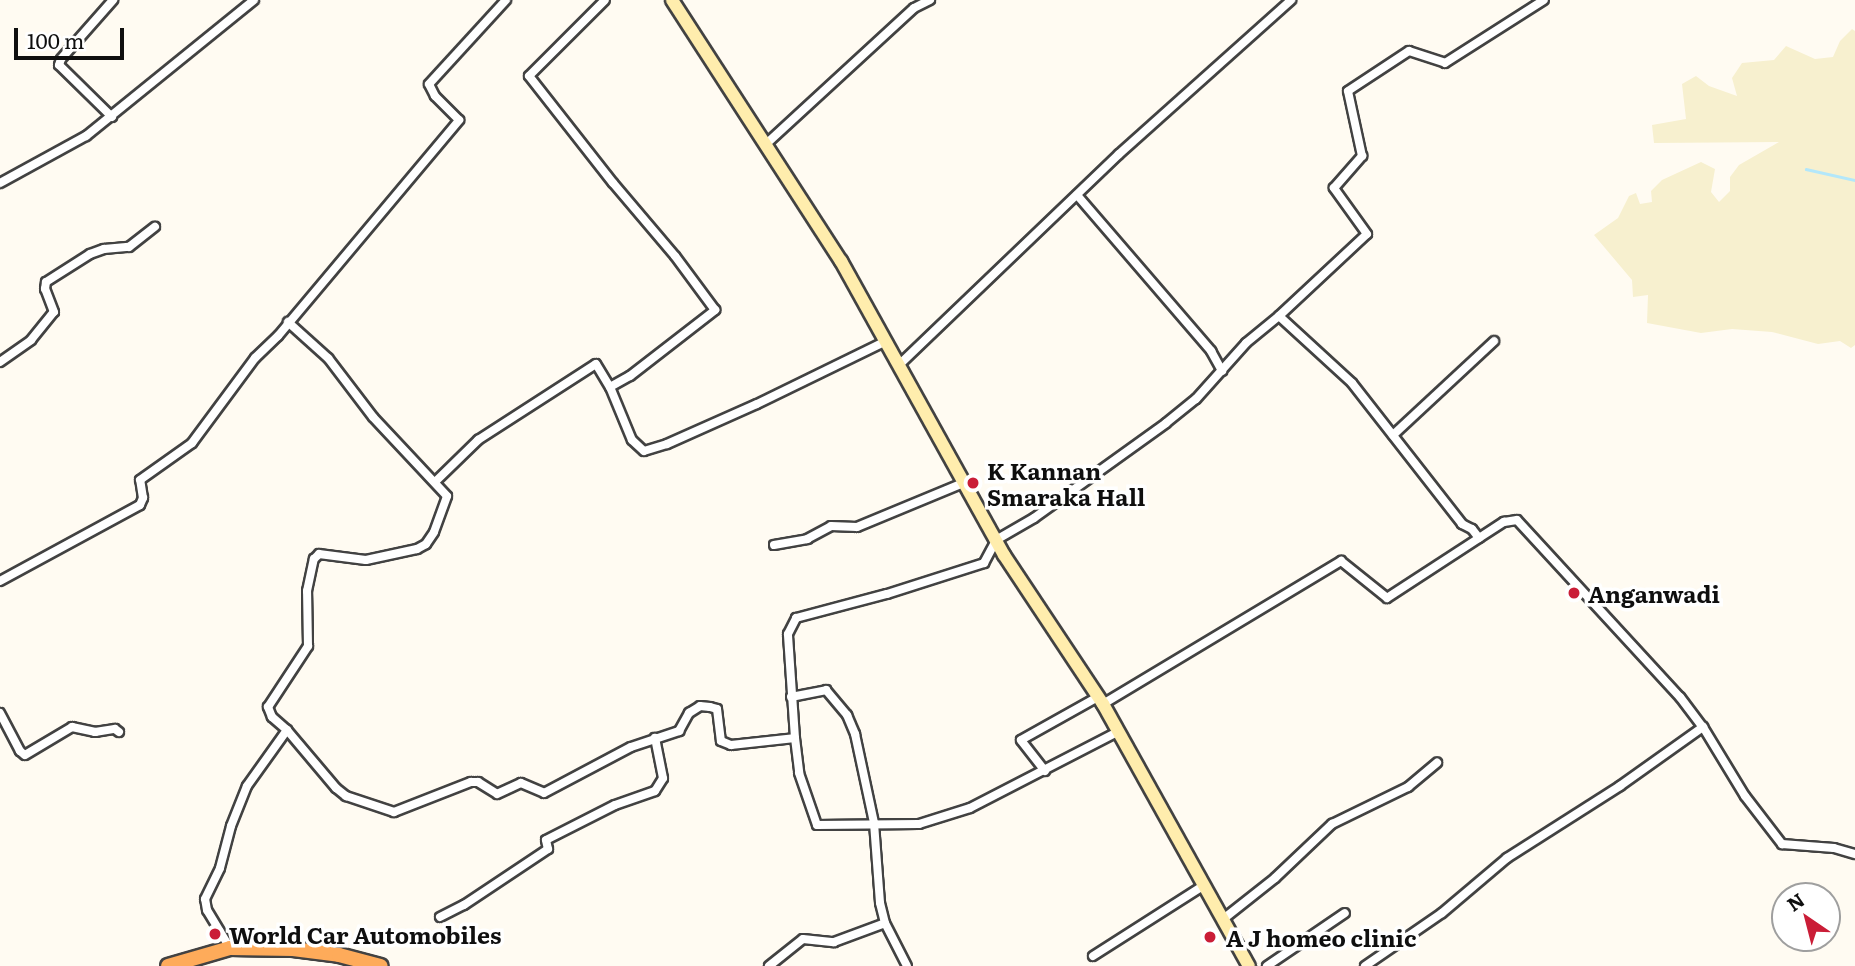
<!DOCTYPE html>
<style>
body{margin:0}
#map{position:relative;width:1855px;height:966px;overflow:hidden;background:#fffbf2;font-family:Literata,serif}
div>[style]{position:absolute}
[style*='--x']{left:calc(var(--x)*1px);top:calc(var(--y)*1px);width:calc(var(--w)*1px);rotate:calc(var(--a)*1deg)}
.farmland>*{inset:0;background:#f7f0cf}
.stream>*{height:2.5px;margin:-1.25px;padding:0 1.25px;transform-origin:1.25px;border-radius:1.25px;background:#b3e7fa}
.roads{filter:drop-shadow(2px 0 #424242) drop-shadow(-2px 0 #424242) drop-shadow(0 2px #424242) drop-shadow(0 -2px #424242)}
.minor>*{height:8px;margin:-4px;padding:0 4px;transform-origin:4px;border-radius:4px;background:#fff}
.secondary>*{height:12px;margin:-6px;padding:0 6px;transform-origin:6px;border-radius:6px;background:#ffedad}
.trunk>*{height:14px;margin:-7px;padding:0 7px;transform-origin:7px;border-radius:7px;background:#feab5a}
.dots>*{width:19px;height:19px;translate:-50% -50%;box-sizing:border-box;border:4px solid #fff;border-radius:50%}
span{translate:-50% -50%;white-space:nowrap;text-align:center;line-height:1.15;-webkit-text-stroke:7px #fff;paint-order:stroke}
.poi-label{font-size:23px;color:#0f0f0f;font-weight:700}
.left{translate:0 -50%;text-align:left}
.north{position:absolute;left:1771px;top:882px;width:70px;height:70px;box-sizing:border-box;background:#fff;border:2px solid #9f9f9f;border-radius:50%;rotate:325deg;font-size:19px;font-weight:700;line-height:28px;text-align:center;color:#0f0f0f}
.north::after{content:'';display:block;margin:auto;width:24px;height:32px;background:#ca1d37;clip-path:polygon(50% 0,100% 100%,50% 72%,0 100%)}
.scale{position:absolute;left:14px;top:28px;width:110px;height:32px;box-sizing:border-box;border:4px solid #0f0f0f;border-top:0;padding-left:9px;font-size:21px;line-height:24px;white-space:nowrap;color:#0f0f0f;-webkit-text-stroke:5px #fff;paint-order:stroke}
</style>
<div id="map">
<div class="farmland">
<i style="clip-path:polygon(1852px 29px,1855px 31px,1855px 345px,1851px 348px,1840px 341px,1818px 344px,1772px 332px,1732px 329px,1701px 333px,1647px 323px,1648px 295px,1633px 297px,1632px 280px,1594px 235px,1618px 218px,1629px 196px,1636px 193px,1640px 204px,1652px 202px,1651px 191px,1662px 180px,1701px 162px,1715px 169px,1711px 192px,1719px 202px,1730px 191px,1730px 177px,1739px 165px,1779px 142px,1654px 143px,1652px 125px,1686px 119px,1682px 84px,1696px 76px,1709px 86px,1737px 96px,1732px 78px,1742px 63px,1774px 60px,1786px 46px,1815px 59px,1833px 57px,1840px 41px)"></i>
</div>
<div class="stream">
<i style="--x:1806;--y:169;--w:50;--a:12.7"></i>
</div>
<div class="roads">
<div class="minor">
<i style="--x:112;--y:117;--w:74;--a:-135.5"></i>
<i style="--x:59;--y:65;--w:6;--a:-72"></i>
<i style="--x:61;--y:59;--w:79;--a:-48.6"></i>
<i style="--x:765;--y:145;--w:202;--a:-42.6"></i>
<i style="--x:914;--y:8;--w:18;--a:-27"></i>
<i style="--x:0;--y:183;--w:98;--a:-28.7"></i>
<i style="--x:86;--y:136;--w:216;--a:-39"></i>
<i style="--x:1077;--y:195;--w:206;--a:49.3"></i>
<i style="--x:1211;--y:351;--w:23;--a:61"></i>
<i style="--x:1279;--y:316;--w:120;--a:-43"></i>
<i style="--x:1367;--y:234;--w:57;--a:-125.7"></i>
<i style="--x:1334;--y:188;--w:43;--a:-48.8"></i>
<i style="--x:1362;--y:156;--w:66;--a:-102.2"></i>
<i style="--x:1348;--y:91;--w:73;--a:-33.3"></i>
<i style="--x:1409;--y:51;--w:38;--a:18"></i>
<i style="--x:1445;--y:63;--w:117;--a:-32.5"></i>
<i style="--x:0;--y:362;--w:38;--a:-35"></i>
<i style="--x:31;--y:340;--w:36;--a:-51"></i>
<i style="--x:54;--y:312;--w:25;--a:-111"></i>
<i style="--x:45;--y:289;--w:7;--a:-82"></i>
<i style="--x:46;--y:282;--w:52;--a:-32.5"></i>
<i style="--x:90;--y:254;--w:15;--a:-20"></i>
<i style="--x:104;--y:249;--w:25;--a:-5"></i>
<i style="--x:129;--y:247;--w:33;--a:-38"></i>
<i style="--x:900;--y:364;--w:303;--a:-43.8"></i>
<i style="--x:1119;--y:154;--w:231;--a:-41.8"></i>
<i style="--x:610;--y:387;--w:57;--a:67.5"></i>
<i style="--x:632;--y:440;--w:16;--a:43"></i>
<i style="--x:644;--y:451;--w:24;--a:-17"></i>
<i style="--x:667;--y:444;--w:98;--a:-24"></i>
<i style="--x:757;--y:404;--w:144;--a:-26"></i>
<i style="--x:1393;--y:435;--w:138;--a:-42.9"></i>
<i style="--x:436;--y:481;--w:59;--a:-44.3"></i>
<i style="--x:478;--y:440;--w:140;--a:-32.8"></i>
<i style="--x:596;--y:364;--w:27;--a:59"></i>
<i style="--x:610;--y:387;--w:23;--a:-29"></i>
<i style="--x:630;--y:376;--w:108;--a:-37.8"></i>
<i style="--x:715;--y:310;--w:67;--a:-126.5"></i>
<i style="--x:675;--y:256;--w:96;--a:-130.3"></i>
<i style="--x:613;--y:183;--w:136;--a:-128.1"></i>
<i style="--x:529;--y:76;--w:107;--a:-45"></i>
<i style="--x:774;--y:545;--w:34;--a:-10"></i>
<i style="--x:807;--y:539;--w:27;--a:-28"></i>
<i style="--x:831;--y:526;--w:26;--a:2"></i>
<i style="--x:857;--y:527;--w:115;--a:-22.5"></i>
<i style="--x:0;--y:581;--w:159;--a:-28.5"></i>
<i style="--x:140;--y:505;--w:8;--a:-67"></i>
<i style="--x:143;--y:498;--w:18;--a:-99"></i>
<i style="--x:140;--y:480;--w:64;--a:-35.4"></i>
<i style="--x:192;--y:443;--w:106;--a:-53.5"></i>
<i style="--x:255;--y:358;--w:32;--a:-44"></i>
<i style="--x:278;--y:336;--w:282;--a:-50"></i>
<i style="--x:459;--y:120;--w:34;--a:-135"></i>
<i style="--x:435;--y:96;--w:13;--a:-117"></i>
<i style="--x:429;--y:84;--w:114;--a:-47.5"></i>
<i style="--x:791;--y:697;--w:36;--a:-11"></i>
<i style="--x:826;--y:690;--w:33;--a:50"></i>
<i style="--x:847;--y:715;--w:21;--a:67"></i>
<i style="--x:855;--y:734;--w:91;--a:77.9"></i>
<i style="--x:874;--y:823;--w:80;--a:85.7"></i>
<i style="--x:880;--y:903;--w:21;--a:76"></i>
<i style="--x:885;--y:923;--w:48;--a:62.9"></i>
<i style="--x:1103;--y:704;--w:278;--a:-31"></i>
<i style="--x:1341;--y:561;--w:59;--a:38.8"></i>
<i style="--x:1387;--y:598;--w:110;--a:-33.1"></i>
<i style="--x:0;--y:713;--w:43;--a:62.2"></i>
<i style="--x:20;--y:751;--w:6;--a:39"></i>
<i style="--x:25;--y:755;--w:55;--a:-30.8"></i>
<i style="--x:72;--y:727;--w:24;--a:12"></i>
<i style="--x:95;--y:732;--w:20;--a:-9"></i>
<i style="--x:115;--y:729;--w:5;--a:37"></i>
<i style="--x:287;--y:730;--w:76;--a:49.8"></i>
<i style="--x:336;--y:788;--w:13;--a:39"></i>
<i style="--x:346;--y:796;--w:51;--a:18.4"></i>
<i style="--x:394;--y:812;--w:83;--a:-21.3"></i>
<i style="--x:471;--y:782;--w:7;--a:0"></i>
<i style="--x:478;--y:782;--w:22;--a:32"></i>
<i style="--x:497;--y:794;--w:26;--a:-25"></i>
<i style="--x:521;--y:783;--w:25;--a:23"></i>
<i style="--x:544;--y:793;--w:98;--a:-27.9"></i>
<i style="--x:631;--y:747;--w:51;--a:-18.4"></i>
<i style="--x:679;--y:731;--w:21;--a:-61"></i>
<i style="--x:689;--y:713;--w:13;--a:-32"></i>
<i style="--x:700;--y:706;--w:10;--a:6"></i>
<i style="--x:710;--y:707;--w:7;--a:16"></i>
<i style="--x:717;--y:709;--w:32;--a:83"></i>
<i style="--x:721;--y:741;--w:11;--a:22"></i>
<i style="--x:731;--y:745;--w:64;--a:-6.2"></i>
<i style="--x:795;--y:738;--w:35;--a:83"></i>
<i style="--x:799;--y:773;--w:55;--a:70.9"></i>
<i style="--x:817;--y:825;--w:102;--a:-0.6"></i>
<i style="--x:919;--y:824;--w:53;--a:-17.4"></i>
<i style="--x:970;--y:808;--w:168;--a:-27.3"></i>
<i style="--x:795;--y:738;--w:104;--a:-93.9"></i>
<i style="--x:788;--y:634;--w:18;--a:-63"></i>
<i style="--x:796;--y:618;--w:94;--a:-14.8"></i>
<i style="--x:887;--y:594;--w:102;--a:-17.7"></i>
<i style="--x:984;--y:563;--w:26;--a:-62"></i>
<i style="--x:996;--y:540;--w:44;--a:-30.1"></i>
<i style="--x:1034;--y:518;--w:163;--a:-35.7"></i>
<i style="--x:1166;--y:423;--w:38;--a:-39"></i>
<i style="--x:1196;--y:399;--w:75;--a:-48.2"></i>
<i style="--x:1246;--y:343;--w:43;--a:-39.3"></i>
<i style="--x:1279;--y:316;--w:99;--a:42.5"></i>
<i style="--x:1352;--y:383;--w:179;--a:52"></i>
<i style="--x:1462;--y:524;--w:11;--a:27"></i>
<i style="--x:1472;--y:529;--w:11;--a:52"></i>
<i style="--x:1479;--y:538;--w:30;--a:-33"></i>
<i style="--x:1504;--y:522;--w:13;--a:-9"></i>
<i style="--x:1517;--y:520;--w:241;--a:47.4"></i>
<i style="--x:1680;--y:697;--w:38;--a:53"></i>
<i style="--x:1703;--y:727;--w:81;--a:58.7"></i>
<i style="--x:1745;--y:796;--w:61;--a:52.4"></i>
<i style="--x:1782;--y:844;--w:52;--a:4.4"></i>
<i style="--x:1834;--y:848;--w:22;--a:16"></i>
<i style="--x:1045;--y:771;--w:39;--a:-128"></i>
<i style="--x:1021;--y:740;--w:88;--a:-29.2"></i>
<i style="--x:440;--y:917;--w:27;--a:-27"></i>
<i style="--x:464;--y:905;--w:101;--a:-33.7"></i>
<i style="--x:548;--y:849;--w:9;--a:-103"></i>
<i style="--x:546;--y:840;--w:77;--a:-26.9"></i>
<i style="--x:615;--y:805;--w:42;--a:-19.3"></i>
<i style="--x:655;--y:791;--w:15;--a:-58"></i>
<i style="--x:663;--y:778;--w:41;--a:-101.3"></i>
<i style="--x:1222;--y:920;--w:68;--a:-38.4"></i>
<i style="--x:1275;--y:878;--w:79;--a:-43.5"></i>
<i style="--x:1332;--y:824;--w:85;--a:-26"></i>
<i style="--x:1408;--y:787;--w:38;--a:-40"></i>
<i style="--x:230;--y:948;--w:44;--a:-121.2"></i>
<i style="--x:207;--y:910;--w:11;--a:-100"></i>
<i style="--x:205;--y:899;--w:34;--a:-64"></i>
<i style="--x:220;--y:868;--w:43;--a:-75.3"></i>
<i style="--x:231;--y:826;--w:43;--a:-68.2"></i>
<i style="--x:247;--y:786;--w:69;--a:-54.5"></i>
<i style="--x:287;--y:730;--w:20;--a:-139"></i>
<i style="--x:272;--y:717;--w:11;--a:-112"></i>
<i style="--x:268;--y:707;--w:73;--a:-56.7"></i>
<i style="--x:308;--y:646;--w:55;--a:-91"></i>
<i style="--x:307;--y:591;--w:33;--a:-78"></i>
<i style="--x:314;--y:559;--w:7;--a:-45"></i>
<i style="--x:319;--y:554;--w:47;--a:7.3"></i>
<i style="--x:366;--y:560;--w:52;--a:-12.2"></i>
<i style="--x:417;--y:549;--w:10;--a:-29"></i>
<i style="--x:426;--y:544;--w:14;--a:-56"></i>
<i style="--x:434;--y:532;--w:38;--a:-70"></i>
<i style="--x:447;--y:496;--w:108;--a:-133.1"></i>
<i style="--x:373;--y:417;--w:74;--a:-127.3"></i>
<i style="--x:328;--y:358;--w:54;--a:-138"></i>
<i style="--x:1093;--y:956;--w:130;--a:-32.5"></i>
<i style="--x:769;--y:966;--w:43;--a:-38.5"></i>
<i style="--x:803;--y:939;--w:31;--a:6"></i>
<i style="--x:834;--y:942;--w:54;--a:-20.4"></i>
<i style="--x:1267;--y:966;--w:94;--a:-34.2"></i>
<i style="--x:1365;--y:966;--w:93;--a:-34.5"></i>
<i style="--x:1442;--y:913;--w:85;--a:-40.2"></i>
<i style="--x:1507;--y:858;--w:134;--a:-32.5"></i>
<i style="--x:1620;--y:786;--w:102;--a:-35.4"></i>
</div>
<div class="secondary">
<i style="--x:672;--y:0;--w:311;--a:57.1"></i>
<i style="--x:841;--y:261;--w:336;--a:61"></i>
<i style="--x:1004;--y:555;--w:179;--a:56.4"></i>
<i style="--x:1103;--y:704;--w:300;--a:60.9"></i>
</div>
<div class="trunk">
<i style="--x:168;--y:966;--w:65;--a:-16.2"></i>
<i style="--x:230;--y:948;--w:63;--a:0.9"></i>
<i style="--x:293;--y:949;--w:46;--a:7.4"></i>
<i style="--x:339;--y:955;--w:43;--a:14.7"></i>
</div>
</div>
<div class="dots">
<i style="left:973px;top:483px;background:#ca1d37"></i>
<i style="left:1574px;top:593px;background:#ca1d37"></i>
<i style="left:215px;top:934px;background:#ca1d37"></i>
<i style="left:1210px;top:937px;background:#ca1d37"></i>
</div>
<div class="poi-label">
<span class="left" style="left:987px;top:483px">K Kannan<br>Smaraka Hall</span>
<span class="left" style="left:1588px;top:593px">Anganwadi</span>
<span class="left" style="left:229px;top:934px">World Car Automobiles</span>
<span class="left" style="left:1226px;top:937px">A J homeo clinic</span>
</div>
<div class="north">N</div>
<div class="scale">100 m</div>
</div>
